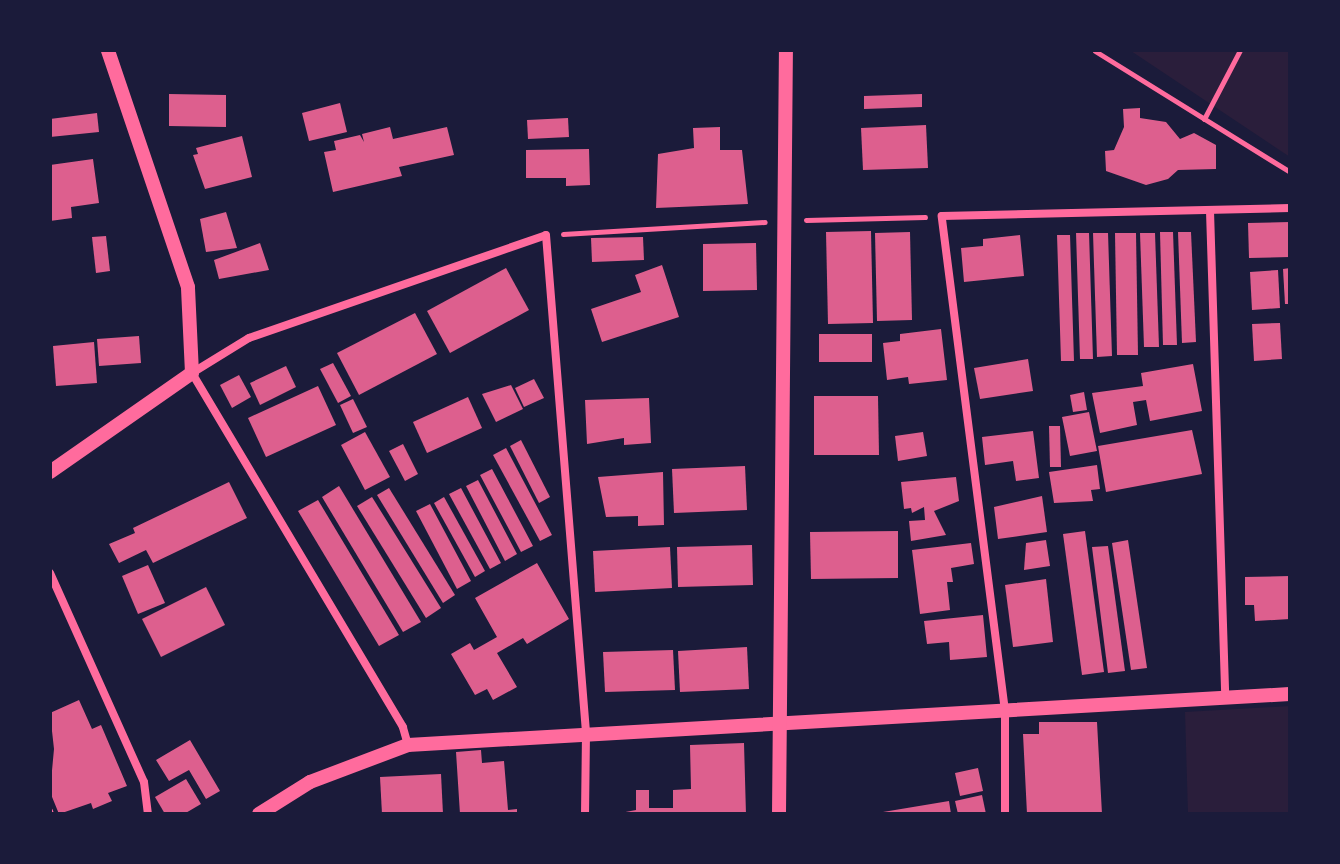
<!DOCTYPE html>
<style>
body{margin:0}
#map{position:relative;width:1340px;height:864px;overflow:hidden;background:#1b1b3a;font-family:Karla,sans-serif}
div>[style]{position:absolute}
[style*='--x']{left:calc(var(--x)*1px);top:calc(var(--y)*1px);width:calc(var(--w)*1px);rotate:calc(var(--a)*1deg)}
.green>*{inset:0;background:#2a1e3b}
.building>*{inset:0;background:#dd5f8e}
.path>*{height:5px;margin:-2.5px;padding:0 2.5px;transform-origin:2.5px;border-radius:2.5px;background:#ff6b9d}
.service>*{height:6px;margin:-3px;padding:0 3px;transform-origin:3px;border-radius:3px;background:#ff6b9d}
.minor>*{height:8px;margin:-4px;padding:0 4px;transform-origin:4px;border-radius:4px;background:#ff6b9d}
.tertiary>*{height:14px;margin:-7px;padding:0 7px;transform-origin:7px;border-radius:7px;background:#ff6b9d}
span{translate:-50% -50%;white-space:nowrap;text-align:center;line-height:1.15;-webkit-text-stroke:6px #1b1b3a;paint-order:stroke}
.frame{position:absolute;inset:0;border:52px solid #1b1b3a;pointer-events:none}
</style>
<div id="map">
<div class="green">
<i style="clip-path:polygon(1290px 50px,1290px 157px,1131px 51px,1133px 50px)"></i>
<i style="clip-path:polygon(1290px 706px,1290px 814px,1188px 814px,1185px 712px)"></i>
</div>
<div class="building">
<i style="clip-path:polygon(169px 94px,226px 95px,226px 127px,169px 126px)"></i>
<i style="clip-path:polygon(922px 94px,922px 107px,864px 109px,864px 96px)"></i>
<i style="clip-path:polygon(340px 103px,347px 132px,309px 141px,302px 113px)"></i>
<i style="clip-path:polygon(1140px 108px,1140px 118px,1166px 122px,1180px 139px,1194px 133px,1216px 145px,1216px 169px,1178px 170px,1168px 179px,1146px 185px,1106px 171px,1105px 151px,1114px 150px,1124px 127px,1123px 109px)"></i>
<i style="clip-path:polygon(97px 113px,99px 132px,50px 137px,50px 119px)"></i>
<i style="clip-path:polygon(568px 118px,569px 137px,528px 139px,527px 120px)"></i>
<i style="clip-path:polygon(926px 125px,928px 168px,863px 170px,861px 128px)"></i>
<i style="clip-path:polygon(390px 127px,393px 139px,447px 127px,454px 155px,399px 167px,402px 176px,333px 192px,324px 152px,336px 150px,334px 141px,360px 135px,364px 142px,362px 134px)"></i>
<i style="clip-path:polygon(720px 127px,720px 150px,742px 150px,748px 204px,656px 208px,658px 154px,694px 148px,693px 128px)"></i>
<i style="clip-path:polygon(242px 136px,252px 177px,205px 189px,193px 155px,198px 154px,196px 148px)"></i>
<i style="clip-path:polygon(589px 149px,590px 185px,566px 186px,566px 178px,526px 178px,526px 150px)"></i>
<i style="clip-path:polygon(93px 159px,99px 203px,71px 207px,72px 218px,50px 221px,50px 165px)"></i>
<i style="clip-path:polygon(226px 212px,237px 248px,206px 252px,200px 219px)"></i>
<i style="clip-path:polygon(1290px 222px,1290px 257px,1249px 258px,1248px 223px)"></i>
<i style="clip-path:polygon(871px 231px,873px 323px,828px 324px,826px 232px)"></i>
<i style="clip-path:polygon(910px 232px,912px 320px,877px 321px,875px 233px)"></i>
<i style="clip-path:polygon(1160px 232px,1173px 232px,1177px 345px,1163px 345px)"></i>
<i style="clip-path:polygon(1178px 232px,1191px 232px,1196px 342px,1182px 343px)"></i>
<i style="clip-path:polygon(1076px 233px,1089px 233px,1093px 359px,1080px 359px)"></i>
<i style="clip-path:polygon(1093px 233px,1108px 233px,1112px 356px,1097px 357px)"></i>
<i style="clip-path:polygon(1115px 233px,1136px 233px,1138px 355px,1117px 355px)"></i>
<i style="clip-path:polygon(1140px 233px,1155px 233px,1159px 347px,1144px 347px)"></i>
<i style="clip-path:polygon(1020px 235px,1024px 276px,964px 282px,961px 248px,983px 246px,983px 239px)"></i>
<i style="clip-path:polygon(1057px 235px,1070px 235px,1074px 361px,1061px 361px)"></i>
<i style="clip-path:polygon(106px 236px,110px 271px,96px 273px,92px 237px)"></i>
<i style="clip-path:polygon(643px 237px,644px 260px,592px 262px,591px 238px)"></i>
<i style="clip-path:polygon(260px 243px,269px 270px,219px 279px,214px 260px)"></i>
<i style="clip-path:polygon(756px 243px,757px 290px,703px 291px,703px 244px)"></i>
<i style="clip-path:polygon(662px 265px,679px 317px,602px 342px,591px 309px,641px 292px,635px 275px)"></i>
<i style="clip-path:polygon(506px 268px,529px 310px,450px 353px,427px 311px)"></i>
<i style="clip-path:polygon(1290px 268px,1290px 304px,1285px 304px,1283px 269px)"></i>
<i style="clip-path:polygon(1278px 270px,1280px 308px,1252px 310px,1250px 272px)"></i>
<i style="clip-path:polygon(415px 313px,437px 354px,359px 395px,337px 353px)"></i>
<i style="clip-path:polygon(1280px 323px,1282px 359px,1254px 361px,1252px 324px)"></i>
<i style="clip-path:polygon(941px 329px,947px 380px,909px 384px,908px 377px,887px 380px,883px 343px,900px 341px,900px 334px)"></i>
<i style="clip-path:polygon(819px 334px,872px 334px,872px 362px,819px 362px)"></i>
<i style="clip-path:polygon(139px 336px,141px 363px,99px 366px,97px 339px)"></i>
<i style="clip-path:polygon(94px 342px,97px 383px,56px 386px,53px 346px)"></i>
<i style="clip-path:polygon(1028px 359px,1033px 391px,980px 399px,974px 368px)"></i>
<i style="clip-path:polygon(333px 363px,351px 396px,338px 403px,320px 369px)"></i>
<i style="clip-path:polygon(1193px 364px,1202px 411px,1150px 421px,1146px 400px,1133px 402px,1137px 425px,1100px 433px,1092px 393px,1143px 386px,1141px 373px)"></i>
<i style="clip-path:polygon(286px 366px,296px 387px,260px 405px,250px 383px)"></i>
<i style="clip-path:polygon(239px 375px,251px 397px,232px 408px,220px 385px)"></i>
<i style="clip-path:polygon(534px 379px,544px 398px,524px 407px,515px 388px)"></i>
<i style="clip-path:polygon(511px 385px,523px 409px,496px 422px,482px 394px)"></i>
<i style="clip-path:polygon(318px 386px,336px 425px,266px 457px,248px 418px)"></i>
<i style="clip-path:polygon(1084px 392px,1087px 410px,1073px 412px,1070px 395px)"></i>
<i style="clip-path:polygon(814px 396px,878px 396px,879px 455px,814px 455px)"></i>
<i style="clip-path:polygon(468px 397px,482px 428px,427px 453px,413px 422px)"></i>
<i style="clip-path:polygon(649px 398px,651px 443px,624px 445px,624px 438px,587px 444px,585px 400px)"></i>
<i style="clip-path:polygon(353px 399px,367px 427px,353px 433px,340px 405px)"></i>
<i style="clip-path:polygon(1089px 412px,1097px 451px,1070px 456px,1062px 417px)"></i>
<i style="clip-path:polygon(1049px 426px,1060px 426px,1061px 467px,1050px 467px)"></i>
<i style="clip-path:polygon(1192px 430px,1202px 474px,1106px 492px,1098px 446px)"></i>
<i style="clip-path:polygon(1033px 431px,1039px 478px,1016px 481px,1013px 461px,985px 465px,982px 437px)"></i>
<i style="clip-path:polygon(365px 432px,390px 477px,365px 490px,341px 445px)"></i>
<i style="clip-path:polygon(923px 432px,927px 456px,898px 461px,895px 436px)"></i>
<i style="clip-path:polygon(521px 440px,550px 497px,539px 503px,510px 446px)"></i>
<i style="clip-path:polygon(403px 444px,418px 474px,405px 481px,389px 451px)"></i>
<i style="clip-path:polygon(506px 448px,552px 535px,540px 541px,493px 455px)"></i>
<i style="clip-path:polygon(1097px 465px,1100px 489px,1091px 490px,1093px 501px,1054px 503px,1049px 472px)"></i>
<i style="clip-path:polygon(745px 466px,747px 510px,674px 513px,672px 469px)"></i>
<i style="clip-path:polygon(492px 469px,533px 546px,521px 552px,480px 475px)"></i>
<i style="clip-path:polygon(663px 472px,664px 525px,638px 526px,638px 516px,606px 517px,598px 477px)"></i>
<i style="clip-path:polygon(956px 477px,959px 501px,934px 511px,946px 535px,911px 541px,909px 521px,925px 520px,924px 507px,912px 513px,911px 508px,904px 509px,901px 482px)"></i>
<i style="clip-path:polygon(478px 480px,517px 554px,505px 561px,466px 486px)"></i>
<i style="clip-path:polygon(229px 482px,247px 518px,153px 563px,146px 550px,119px 563px,109px 544px,135px 533px,133px 528px)"></i>
<i style="clip-path:polygon(339px 486px,421px 622px,403px 632px,322px 497px)"></i>
<i style="clip-path:polygon(389px 488px,455px 595px,443px 603px,377px 495px)"></i>
<i style="clip-path:polygon(461px 488px,501px 563px,490px 569px,449px 494px)"></i>
<i style="clip-path:polygon(1042px 496px,1047px 532px,998px 539px,994px 507px)"></i>
<i style="clip-path:polygon(372px 497px,441px 608px,426px 618px,357px 506px)"></i>
<i style="clip-path:polygon(444px 497px,485px 571px,475px 577px,434px 503px)"></i>
<i style="clip-path:polygon(318px 500px,399px 635px,379px 646px,298px 511px)"></i>
<i style="clip-path:polygon(430px 504px,471px 581px,457px 589px,416px 511px)"></i>
<i style="clip-path:polygon(898px 531px,898px 578px,811px 579px,810px 532px)"></i>
<i style="clip-path:polygon(1085px 531px,1104px 672px,1082px 675px,1063px 534px)"></i>
<i style="clip-path:polygon(1046px 540px,1050px 566px,1024px 570px,1026px 543px)"></i>
<i style="clip-path:polygon(1128px 540px,1147px 668px,1131px 670px,1112px 543px)"></i>
<i style="clip-path:polygon(971px 543px,974px 564px,951px 568px,953px 582px,947px 582px,950px 610px,920px 614px,912px 550px)"></i>
<i style="clip-path:polygon(752px 545px,753px 585px,678px 587px,677px 547px)"></i>
<i style="clip-path:polygon(1108px 546px,1125px 671px,1108px 673px,1092px 547px)"></i>
<i style="clip-path:polygon(670px 547px,672px 588px,595px 592px,593px 551px)"></i>
<i style="clip-path:polygon(537px 563px,569px 619px,527px 644px,523px 638px,497px 653px,517px 687px,493px 700px,487px 689px,475px 695px,451px 654px,470px 643px,474px 650px,497px 637px,475px 598px)"></i>
<i style="clip-path:polygon(148px 565px,165px 603px,138px 614px,122px 576px)"></i>
<i style="clip-path:polygon(1290px 576px,1290px 619px,1255px 621px,1254px 605px,1245px 605px,1245px 577px)"></i>
<i style="clip-path:polygon(1046px 579px,1053px 642px,1013px 647px,1005px 585px)"></i>
<i style="clip-path:polygon(206px 587px,225px 625px,161px 657px,142px 619px)"></i>
<i style="clip-path:polygon(983px 615px,987px 657px,950px 660px,949px 642px,927px 644px,924px 621px)"></i>
<i style="clip-path:polygon(747px 647px,749px 689px,680px 692px,678px 651px)"></i>
<i style="clip-path:polygon(673px 650px,675px 690px,605px 692px,603px 652px)"></i>
<i style="clip-path:polygon(79px 700px,92px 729px,101px 725px,127px 786px,108px 793px,112px 801px,93px 809px,91px 803px,59px 814px,50px 792px,54px 749px,50px 713px)"></i>
<i style="clip-path:polygon(1039px 722px,1097px 722px,1102px 814px,1027px 814px,1023px 734px,1039px 734px)"></i>
<i style="clip-path:polygon(190px 740px,220px 791px,206px 799px,189px 770px,169px 781px,156px 760px)"></i>
<i style="clip-path:polygon(744px 743px,746px 814px,615px 814px,636px 810px,636px 790px,649px 790px,649px 808px,673px 808px,673px 790px,691px 789px,690px 745px)"></i>
<i style="clip-path:polygon(481px 750px,482px 763px,504px 761px,508px 810px,517px 809px,517px 814px,460px 814px,456px 752px)"></i>
<i style="clip-path:polygon(978px 768px,983px 791px,960px 796px,955px 773px)"></i>
<i style="clip-path:polygon(441px 774px,443px 814px,382px 814px,380px 777px)"></i>
<i style="clip-path:polygon(186px 779px,201px 804px,184px 814px,165px 814px,155px 797px)"></i>
<i style="clip-path:polygon(982px 795px,986px 814px,958px 814px,955px 801px)"></i>
<i style="clip-path:polygon(949px 801px,951px 814px,883px 814px,883px 812px)"></i>
</div>
<div class="path">
<i style="--x:1095;--y:51;--w:229;--a:31.8"></i>
<i style="--x:1204;--y:119;--w:78;--a:-62.4"></i>
<i style="--x:806;--y:220;--w:119;--a:-1.4"></i>
<i style="--x:563;--y:234;--w:202;--a:-3.4"></i>
</div>
<div class="service">
<i style="--x:50;--y:811;--w:3;--a:72"></i>
</div>
<div class="minor">
<i style="--x:1210;--y:211;--w:486;--a:88.2"></i>
<i style="--x:50;--y:573;--w:229;--a:65.8"></i>
<i style="--x:144;--y:782;--w:32;--a:83"></i>
<i style="--x:408;--y:745;--w:19;--a:-106"></i>
<i style="--x:403;--y:727;--w:412;--a:-120.8"></i>
<i style="--x:192;--y:373;--w:67;--a:-31.6"></i>
<i style="--x:249;--y:338;--w:314;--a:-19.1"></i>
<i style="--x:546;--y:235;--w:500;--a:85.4"></i>
<i style="--x:586;--y:733;--w:81;--a:90.7"></i>
<i style="--x:1005;--y:814;--w:103;--a:-90"></i>
<i style="--x:1005;--y:711;--w:499;--a:-97.3"></i>
<i style="--x:942;--y:216;--w:348;--a:-1.3"></i>
</div>
<div class="tertiary">
<i style="--x:50;--y:472;--w:173;--a:-34.9"></i>
<i style="--x:192;--y:373;--w:86;--a:-92.7"></i>
<i style="--x:188;--y:287;--w:250;--a:-108.7"></i>
<i style="--x:259;--y:814;--w:60;--a:-32.1"></i>
<i style="--x:310;--y:782;--w:105;--a:-20.7"></i>
<i style="--x:408;--y:745;--w:883;--a:-3.31"></i>
<i style="--x:779;--y:814;--w:764;--a:-89.48"></i>
</div>
<div class="frame"></div>
</div>
